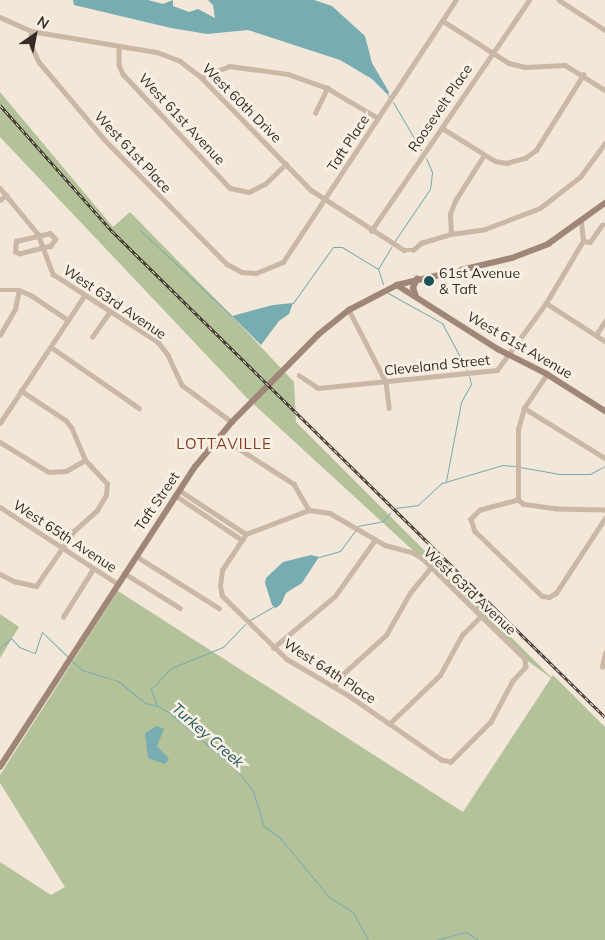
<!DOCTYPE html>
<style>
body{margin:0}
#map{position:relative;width:605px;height:940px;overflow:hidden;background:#f3e7d9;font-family:Mulish,sans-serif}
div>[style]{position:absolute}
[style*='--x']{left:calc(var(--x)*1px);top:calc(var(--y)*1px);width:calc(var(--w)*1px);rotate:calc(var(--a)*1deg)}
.green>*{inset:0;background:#b3c299}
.water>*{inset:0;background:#77adb1}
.stream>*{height:1px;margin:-0.5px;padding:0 0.5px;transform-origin:0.5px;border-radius:0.5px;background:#77adb1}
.street>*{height:4.5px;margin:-2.25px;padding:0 2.25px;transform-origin:2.25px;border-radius:2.25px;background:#cbb7a5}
.secondary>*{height:5.5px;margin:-2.75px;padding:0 2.75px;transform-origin:2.75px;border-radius:2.75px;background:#9f8676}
.rail>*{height:3px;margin-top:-1.5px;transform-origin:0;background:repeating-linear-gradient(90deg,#faf1e6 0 4px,#362c26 0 8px);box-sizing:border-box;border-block:1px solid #362c26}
.dots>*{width:14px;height:14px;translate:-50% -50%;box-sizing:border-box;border:2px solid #faf1e6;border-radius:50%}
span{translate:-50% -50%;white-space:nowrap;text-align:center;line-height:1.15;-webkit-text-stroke:5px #faf1e6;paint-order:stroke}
.street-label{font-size:14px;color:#362c26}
.poi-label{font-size:14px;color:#362c26}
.left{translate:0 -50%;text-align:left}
.neighbourhood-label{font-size:15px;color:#89391c;letter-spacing:1px}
.water-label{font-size:15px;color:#1a545a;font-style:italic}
.north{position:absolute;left:10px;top:10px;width:50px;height:50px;-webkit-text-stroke:4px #faf1e6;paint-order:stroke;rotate:33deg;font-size:14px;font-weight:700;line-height:20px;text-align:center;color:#362c26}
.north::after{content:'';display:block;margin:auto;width:18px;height:22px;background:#362c26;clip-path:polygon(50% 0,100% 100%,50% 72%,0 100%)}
</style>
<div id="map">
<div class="green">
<i style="clip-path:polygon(0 92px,113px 227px,130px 212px,232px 316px,294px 382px,296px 422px,551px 677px,553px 675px,605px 727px,605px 940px,0 940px,0 862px,51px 895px,65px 887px,0 783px,0 775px,118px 591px,463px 812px,551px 678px,525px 659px,431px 567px,247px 398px,0 137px)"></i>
<i style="clip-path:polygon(0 614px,19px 627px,0 658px)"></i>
</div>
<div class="water">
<i style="clip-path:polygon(73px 0,148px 0,163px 4px,173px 0,173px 6px,189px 12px,198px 9px,215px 18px,213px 5px,208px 0,314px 0,332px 6px,365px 36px,372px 63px,389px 92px,388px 95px,372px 79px,340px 60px,248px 30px,207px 34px,171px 28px,74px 5px)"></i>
<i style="clip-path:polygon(293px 303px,289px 314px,279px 321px,261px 345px,232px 316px,273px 305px)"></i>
<i style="clip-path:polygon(311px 555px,319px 557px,302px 583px,286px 593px,281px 604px,276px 608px,272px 605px,265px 583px,266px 578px,283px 562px)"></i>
<i style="clip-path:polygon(157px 726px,164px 729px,157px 746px,169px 759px,165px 764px,148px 758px,145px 733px)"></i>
</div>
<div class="stream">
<i style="--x:388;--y:95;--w:2;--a:63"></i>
<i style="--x:393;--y:102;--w:56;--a:59.7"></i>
<i style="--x:140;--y:230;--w:126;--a:43.1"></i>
<i style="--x:394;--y:242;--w:64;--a:-55.8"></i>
<i style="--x:430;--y:189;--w:17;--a:-83"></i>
<i style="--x:432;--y:172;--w:15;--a:-113"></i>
<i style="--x:383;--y:284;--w:16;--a:-108"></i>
<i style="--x:378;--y:269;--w:26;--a:-59"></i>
<i style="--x:388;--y:293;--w:62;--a:29.1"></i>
<i style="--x:442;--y:323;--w:53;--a:62"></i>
<i style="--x:293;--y:303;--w:69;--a:-54.5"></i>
<i style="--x:333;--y:247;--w:9;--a:0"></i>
<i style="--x:342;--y:247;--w:42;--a:31.4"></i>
<i style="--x:520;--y:467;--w:39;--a:10"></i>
<i style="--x:558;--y:474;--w:32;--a:0"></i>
<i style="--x:590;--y:474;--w:17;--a:-28"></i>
<i style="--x:446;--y:481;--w:80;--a:-79.2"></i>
<i style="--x:461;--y:402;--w:21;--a:-61"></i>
<i style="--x:471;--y:384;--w:8;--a:-104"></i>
<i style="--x:396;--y:508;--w:22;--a:-8"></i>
<i style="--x:418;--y:505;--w:33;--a:-43"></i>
<i style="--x:442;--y:483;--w:63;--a:-16.7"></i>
<i style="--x:502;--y:465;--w:13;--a:4"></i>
<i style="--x:358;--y:526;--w:25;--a:-11"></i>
<i style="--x:383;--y:521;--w:11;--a:-49"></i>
<i style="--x:319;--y:557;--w:22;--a:-16"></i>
<i style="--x:340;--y:551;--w:25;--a:-53"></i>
<i style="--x:250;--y:620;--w:28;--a:-30"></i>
<i style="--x:0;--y:648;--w:15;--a:-42"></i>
<i style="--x:11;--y:638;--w:12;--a:48"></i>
<i style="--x:19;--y:647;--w:17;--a:21"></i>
<i style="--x:35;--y:653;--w:22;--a:-72"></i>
<i style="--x:42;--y:632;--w:37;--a:44"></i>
<i style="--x:72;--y:661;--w:13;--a:42"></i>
<i style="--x:82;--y:670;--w:38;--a:17"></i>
<i style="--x:118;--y:681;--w:35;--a:39"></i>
<i style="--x:145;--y:703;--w:13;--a:13"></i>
<i style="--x:158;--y:706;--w:15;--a:32"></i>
<i style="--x:171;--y:714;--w:84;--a:40.2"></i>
<i style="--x:235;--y:768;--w:29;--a:52"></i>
<i style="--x:253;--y:791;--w:37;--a:73"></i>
<i style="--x:264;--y:826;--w:21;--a:37"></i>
<i style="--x:281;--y:839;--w:75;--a:50.4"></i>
<i style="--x:329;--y:897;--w:28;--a:32"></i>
<i style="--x:353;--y:912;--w:32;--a:62"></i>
<i style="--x:157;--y:705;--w:17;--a:-111"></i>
<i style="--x:151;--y:689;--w:29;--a:-46"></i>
<i style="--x:171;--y:668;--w:56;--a:-22"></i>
<i style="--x:223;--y:647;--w:32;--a:-46"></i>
<i style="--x:436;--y:940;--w:31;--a:-15"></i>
<i style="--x:466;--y:932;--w:15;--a:32"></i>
</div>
<div class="street">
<i style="--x:559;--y:0;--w:55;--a:33.1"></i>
<i style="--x:0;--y:17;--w:34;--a:24"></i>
<i style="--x:31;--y:31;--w:128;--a:9.5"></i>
<i style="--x:157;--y:52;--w:25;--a:21"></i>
<i style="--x:180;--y:61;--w:26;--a:37"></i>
<i style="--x:201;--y:77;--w:158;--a:45.8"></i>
<i style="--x:311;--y:190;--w:111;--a:32.8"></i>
<i style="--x:404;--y:250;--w:9;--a:0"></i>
<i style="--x:413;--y:250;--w:11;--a:-41"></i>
<i style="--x:421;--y:243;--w:31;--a:-17"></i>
<i style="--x:451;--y:234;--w:34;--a:-8"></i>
<i style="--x:485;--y:229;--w:59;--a:-20.9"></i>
<i style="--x:540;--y:208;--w:51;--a:-37.8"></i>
<i style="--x:580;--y:177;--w:42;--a:-53.7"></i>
<i style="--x:443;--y:21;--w:78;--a:32.5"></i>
<i style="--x:509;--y:63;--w:16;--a:14"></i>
<i style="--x:525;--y:67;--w:40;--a:-2.9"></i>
<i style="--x:565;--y:65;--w:47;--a:32"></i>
<i style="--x:31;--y:31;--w:16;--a:86"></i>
<i style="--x:32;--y:47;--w:17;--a:65"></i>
<i style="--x:39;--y:62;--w:101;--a:49.8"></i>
<i style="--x:104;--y:139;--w:175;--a:45.5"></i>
<i style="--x:227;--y:264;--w:17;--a:28"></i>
<i style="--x:242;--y:272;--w:14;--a:4"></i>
<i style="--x:256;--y:273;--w:29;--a:-22"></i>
<i style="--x:283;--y:262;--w:314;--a:-56.6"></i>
<i style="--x:119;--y:46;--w:19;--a:90"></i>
<i style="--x:119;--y:65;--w:10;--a:66"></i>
<i style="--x:123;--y:74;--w:156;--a:46.8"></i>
<i style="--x:230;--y:188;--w:19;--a:12"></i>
<i style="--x:249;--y:192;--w:18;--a:-27"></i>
<i style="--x:265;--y:184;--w:29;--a:-44"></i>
<i style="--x:201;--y:77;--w:30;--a:-21"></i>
<i style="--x:229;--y:66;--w:60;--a:7.7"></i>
<i style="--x:288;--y:74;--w:41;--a:19.7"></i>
<i style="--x:327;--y:88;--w:59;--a:30.5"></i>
<i style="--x:315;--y:113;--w:28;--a:-64"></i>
<i style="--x:442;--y:128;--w:62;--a:31.9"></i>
<i style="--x:495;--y:161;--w:11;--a:10"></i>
<i style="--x:506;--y:163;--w:20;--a:-15"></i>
<i style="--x:525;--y:158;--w:14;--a:-36"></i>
<i style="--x:536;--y:150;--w:89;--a:-57.9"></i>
<i style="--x:0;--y:188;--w:60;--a:50.4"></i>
<i style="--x:38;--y:234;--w:43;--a:69.4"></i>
<i style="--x:53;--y:274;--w:125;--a:32.9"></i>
<i style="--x:158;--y:342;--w:16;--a:52"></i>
<i style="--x:168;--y:355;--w:33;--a:65"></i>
<i style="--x:182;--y:385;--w:62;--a:36.5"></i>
<i style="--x:0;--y:200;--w:8;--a:-40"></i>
<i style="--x:371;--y:231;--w:280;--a:-55.6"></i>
<i style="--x:50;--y:233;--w:8;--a:45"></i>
<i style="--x:56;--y:239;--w:9;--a:126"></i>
<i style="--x:51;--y:246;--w:32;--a:166"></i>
<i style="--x:20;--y:254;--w:5;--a:-158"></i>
<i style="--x:15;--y:252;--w:11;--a:-85"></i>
<i style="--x:16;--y:241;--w:35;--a:-13"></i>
<i style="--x:451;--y:234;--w:20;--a:-93"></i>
<i style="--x:450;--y:214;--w:14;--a:-69"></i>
<i style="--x:455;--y:201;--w:54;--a:-57.8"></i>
<i style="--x:583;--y:241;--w:7;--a:8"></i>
<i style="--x:590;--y:242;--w:21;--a:-55"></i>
<i style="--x:0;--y:290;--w:19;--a:0"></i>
<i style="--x:19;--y:290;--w:13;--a:23"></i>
<i style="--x:31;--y:295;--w:45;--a:34"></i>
<i style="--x:546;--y:303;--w:70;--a:32.8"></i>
<i style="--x:349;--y:310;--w:81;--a:62.8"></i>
<i style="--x:386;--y:382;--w:26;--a:83"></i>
<i style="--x:0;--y:335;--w:30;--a:-60"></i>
<i style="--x:15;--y:309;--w:19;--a:-78"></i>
<i style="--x:596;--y:335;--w:17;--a:-57"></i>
<i style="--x:92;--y:337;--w:29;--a:-55"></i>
<i style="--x:51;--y:347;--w:107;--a:34.7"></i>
<i style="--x:299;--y:375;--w:23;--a:34"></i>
<i style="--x:318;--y:388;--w:180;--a:-5.7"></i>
<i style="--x:497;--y:370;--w:83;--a:-53.8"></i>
<i style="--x:546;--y:303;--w:72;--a:-59.2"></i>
<i style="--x:583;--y:241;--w:19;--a:-96"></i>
<i style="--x:524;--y:408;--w:95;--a:31.7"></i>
<i style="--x:0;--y:423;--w:152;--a:-56.5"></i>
<i style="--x:219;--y:436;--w:89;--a:32.6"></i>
<i style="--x:294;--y:484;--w:30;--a:60"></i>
<i style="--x:309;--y:510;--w:21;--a:8"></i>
<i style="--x:330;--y:513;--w:64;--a:30.2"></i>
<i style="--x:385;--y:545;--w:28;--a:15"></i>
<i style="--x:412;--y:552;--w:12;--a:31"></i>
<i style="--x:422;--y:558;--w:144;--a:44.4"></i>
<i style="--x:525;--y:659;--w:8;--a:83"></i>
<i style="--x:526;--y:667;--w:19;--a:133"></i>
<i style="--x:513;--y:681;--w:47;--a:118.2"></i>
<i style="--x:491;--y:722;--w:57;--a:135"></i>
<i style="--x:451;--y:762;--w:10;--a:-169"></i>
<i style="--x:441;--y:760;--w:114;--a:-145.3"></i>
<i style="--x:347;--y:695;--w:71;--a:-149.5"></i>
<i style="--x:286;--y:659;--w:90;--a:-135.5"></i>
<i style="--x:222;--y:596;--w:10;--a:-101"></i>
<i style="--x:220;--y:586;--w:16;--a:-83"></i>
<i style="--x:222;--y:570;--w:43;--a:-56.3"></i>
<i style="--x:246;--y:534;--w:67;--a:-20.9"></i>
<i style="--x:0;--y:442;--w:57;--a:31.5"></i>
<i style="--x:49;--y:472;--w:17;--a:-3"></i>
<i style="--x:66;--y:471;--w:22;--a:-30"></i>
<i style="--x:179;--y:490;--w:80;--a:33.3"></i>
<i style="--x:175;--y:495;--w:81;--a:33.9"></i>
<i style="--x:518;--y:500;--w:71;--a:-90"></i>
<i style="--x:518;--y:429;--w:22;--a:-74"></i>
<i style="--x:524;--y:408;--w:41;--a:-55.9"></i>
<i style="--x:0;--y:507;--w:141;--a:33.1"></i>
<i style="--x:605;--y:510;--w:48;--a:-178.8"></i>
<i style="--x:557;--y:509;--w:34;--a:-172"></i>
<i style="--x:523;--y:504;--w:6;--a:-141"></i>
<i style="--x:518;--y:500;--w:39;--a:165"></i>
<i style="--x:480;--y:510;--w:13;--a:135"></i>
<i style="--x:471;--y:519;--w:13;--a:72"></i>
<i style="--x:475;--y:531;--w:93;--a:44.1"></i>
<i style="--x:542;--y:596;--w:7;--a:8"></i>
<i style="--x:549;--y:597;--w:8;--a:-30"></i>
<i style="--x:556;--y:593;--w:90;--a:-56.8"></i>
<i style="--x:136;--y:556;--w:98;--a:32.1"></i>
<i style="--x:124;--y:573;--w:66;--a:32"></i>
<i style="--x:0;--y:574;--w:16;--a:27"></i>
<i style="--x:14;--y:581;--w:23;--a:13"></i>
<i style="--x:36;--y:586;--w:67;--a:-55.4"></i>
<i style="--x:74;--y:531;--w:31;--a:-42"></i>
<i style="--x:97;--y:510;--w:17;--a:-59"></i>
<i style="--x:106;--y:495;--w:11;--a:-85"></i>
<i style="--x:107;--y:484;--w:33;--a:-133"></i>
<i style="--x:85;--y:460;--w:34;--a:-113"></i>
<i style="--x:72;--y:429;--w:10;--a:-127"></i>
<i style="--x:66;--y:421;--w:54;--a:-146.3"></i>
<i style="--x:63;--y:617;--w:57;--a:-58"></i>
<i style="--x:273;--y:648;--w:81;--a:-40"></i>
<i style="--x:335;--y:596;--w:69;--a:-54.5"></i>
<i style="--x:602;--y:667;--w:14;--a:-78"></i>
<i style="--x:334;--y:687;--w:16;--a:-55"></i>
<i style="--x:343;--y:674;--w:58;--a:-42.2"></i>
<i style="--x:386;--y:635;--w:48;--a:-60.3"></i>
<i style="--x:410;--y:593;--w:33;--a:-51"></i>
<i style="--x:389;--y:724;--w:71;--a:-43.9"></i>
<i style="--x:440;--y:675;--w:46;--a:-61.2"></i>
<i style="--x:462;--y:635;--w:27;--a:-45"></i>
</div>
<div class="secondary">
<i style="--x:397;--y:285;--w:120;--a:32.4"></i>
<i style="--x:498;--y:349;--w:55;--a:27"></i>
<i style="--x:547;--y:374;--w:69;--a:32.5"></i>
<i style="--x:416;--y:297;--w:9;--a:-108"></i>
<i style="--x:413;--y:288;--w:10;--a:-66"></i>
<i style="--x:0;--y:767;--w:358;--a:-57"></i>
<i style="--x:195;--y:467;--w:58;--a:-50.6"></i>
<i style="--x:232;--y:422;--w:122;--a:-45.3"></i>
<i style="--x:318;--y:335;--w:40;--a:-39"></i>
<i style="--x:349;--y:310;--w:54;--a:-27.5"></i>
<i style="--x:397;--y:285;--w:118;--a:-13.2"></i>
<i style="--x:512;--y:258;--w:39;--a:-21"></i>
<i style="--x:548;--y:244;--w:70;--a:-35.7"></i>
</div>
<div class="rail">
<i style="--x:0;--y:105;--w:169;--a:48.4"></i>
<i style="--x:112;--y:231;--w:692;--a:44.59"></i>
</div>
<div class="dots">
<i style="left:429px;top:281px;background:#1a545a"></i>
</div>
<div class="street-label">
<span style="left:242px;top:103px;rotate:45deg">West 60th Drive</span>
<span style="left:440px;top:108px;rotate:-56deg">Roosevelt Place</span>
<span style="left:182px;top:119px;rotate:47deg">West 61st Avenue</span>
<span style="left:348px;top:143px;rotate:-57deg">Taft Place</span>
<span style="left:133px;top:152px;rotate:47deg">West 61st Place</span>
<span style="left:115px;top:302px;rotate:34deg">West 63rd Avenue</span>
<span style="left:520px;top:345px;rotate:30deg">West 61st Avenue</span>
<span style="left:437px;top:365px;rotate:-6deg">Cleveland Street</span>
<span style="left:157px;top:501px;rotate:-56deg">Taft Street</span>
<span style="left:65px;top:536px;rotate:33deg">West 65th Avenue</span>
<span style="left:470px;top:591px;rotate:43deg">West 63rd Avenue</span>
<span style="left:330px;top:671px;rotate:33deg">West 64th Place</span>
</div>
<div class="poi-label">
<span class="left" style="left:439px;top:281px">61st Avenue<br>&amp; Taft</span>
</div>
<div class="neighbourhood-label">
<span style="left:224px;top:444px">LOTTAVILLE</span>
</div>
<div class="water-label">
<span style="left:208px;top:735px;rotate:41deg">Turkey Creek</span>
</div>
<div class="north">N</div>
</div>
